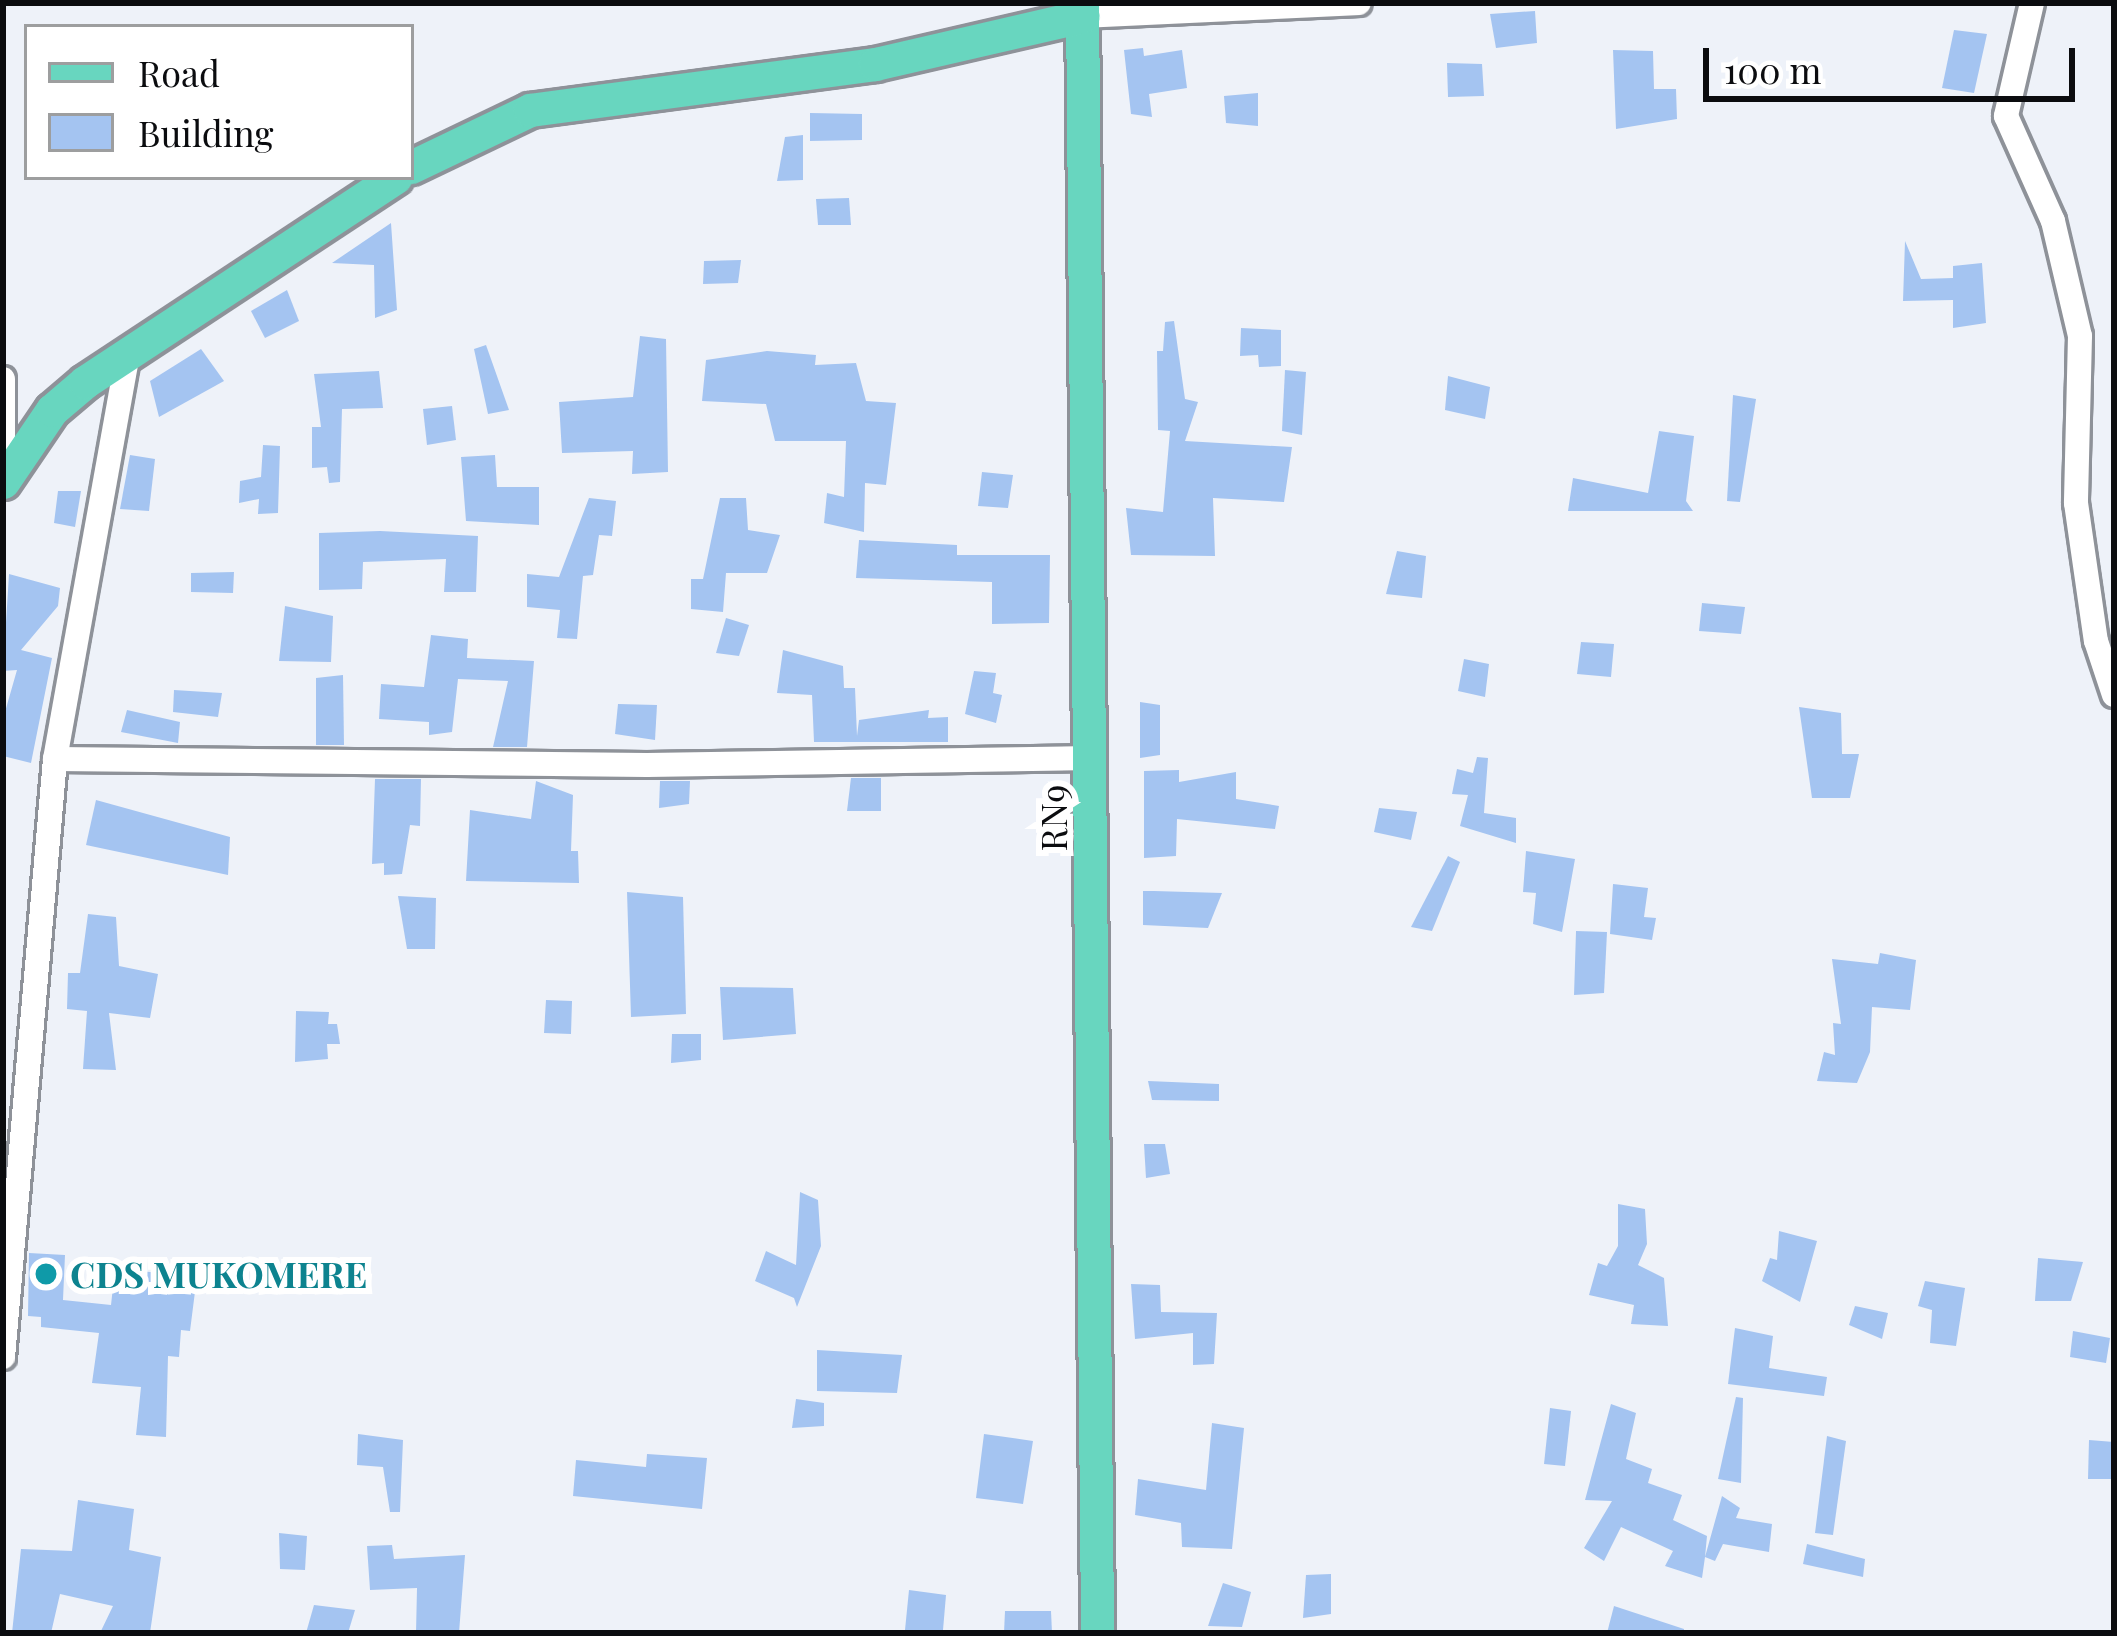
<!DOCTYPE html>
<style>
body{margin:0}
#map{position:relative;width:2117px;height:1636px;overflow:hidden;background:#eef2f9;font-family:"Playfair Display",serif}
div>[style]{position:absolute}
[style*='--x']{left:calc(var(--x)*1px);top:calc(var(--y)*1px);width:calc(var(--w)*1px);rotate:calc(var(--a)*1deg)}
.building>*{inset:0;background:#a4c4f1}
.roads{filter:drop-shadow(3px 0 #8e9299) drop-shadow(-3px 0 #8e9299) drop-shadow(0 3px #8e9299) drop-shadow(0 -3px #8e9299)}
.minor>*{height:24px;margin:-12px;padding:0 12px;transform-origin:12px;border-radius:12px;background:#fff}
.major>*{height:33px;margin:-16.5px;padding:0 16.5px;transform-origin:16.5px;border-radius:16.5px;background:#68d6bf}
.dots>*{width:33px;height:33px;translate:-50% -50%;box-sizing:border-box;border:6px solid #fff;border-radius:50%}
span{translate:-50% -50%;white-space:nowrap;text-align:center;line-height:1.15;-webkit-text-stroke:12px #fff;paint-order:stroke}
.street-label{font-size:36px;color:#0b0c0f}
.culture-label{font-size:36px;color:#0d838f;font-weight:700}
.left{translate:0 -50%;text-align:left}
.frame{position:absolute;inset:0;border:6px solid #0b0c0f;pointer-events:none}
.legend{position:absolute;left:24px;top:24px;width:390px;height:156px;box-sizing:border-box;background:#fff;border:3px solid #9d9e9f;margin:0;padding:15px 21px;list-style:none;font-size:36px;color:#0b0c0f}
.legend li{display:flex;align-items:center;gap:24px;height:60px}
.legend b{width:60px;border:3px solid #9d9e9f}
.scale{position:absolute;left:1703px;top:48px;width:372px;height:54px;box-sizing:border-box;border:6px solid #0b0c0f;border-top:0;padding-left:15px;font-size:36px;line-height:42px;white-space:nowrap;color:#0b0c0f;-webkit-text-stroke:9px #fff;paint-order:stroke}
</style>
<div id="map">
<div class="building">
<i style="clip-path:polygon(1535px 11px,1537px 43px,1496px 48px,1490px 14px)"></i>
<i style="clip-path:polygon(1954px 30px,1987px 34px,1974px 93px,1942px 88px)"></i>
<i style="clip-path:polygon(1143px 48px,1144px 56px,1182px 50px,1187px 88px,1149px 94px,1152px 117px,1131px 114px,1124px 50px)"></i>
<i style="clip-path:polygon(1613px 50px,1653px 51px,1654px 89px,1676px 89px,1677px 119px,1616px 129px)"></i>
<i style="clip-path:polygon(1447px 63px,1482px 64px,1484px 96px,1448px 97px)"></i>
<i style="clip-path:polygon(1258px 93px,1258px 126px,1226px 123px,1224px 96px)"></i>
<i style="clip-path:polygon(810px 113px,862px 114px,862px 140px,810px 141px)"></i>
<i style="clip-path:polygon(803px 135px,803px 180px,777px 181px,785px 137px)"></i>
<i style="clip-path:polygon(849px 198px,851px 225px,818px 225px,816px 199px)"></i>
<i style="clip-path:polygon(391px 223px,397px 310px,375px 318px,374px 265px,332px 263px)"></i>
<i style="clip-path:polygon(1905px 241px,1921px 279px,1953px 278px,1953px 266px,1982px 263px,1986px 323px,1953px 328px,1953px 300px,1903px 301px)"></i>
<i style="clip-path:polygon(741px 260px,738px 283px,703px 284px,704px 261px)"></i>
<i style="clip-path:polygon(287px 290px,299px 321px,265px 338px,251px 311px)"></i>
<i style="clip-path:polygon(1174px 321px,1185px 399px,1198px 402px,1185px 441px,1292px 447px,1284px 502px,1213px 498px,1215px 556px,1131px 555px,1126px 508px,1163px 512px,1170px 431px,1158px 430px,1157px 351px,1163px 351px,1165px 322px)"></i>
<i style="clip-path:polygon(1241px 328px,1281px 330px,1281px 366px,1259px 367px,1258px 355px,1240px 356px)"></i>
<i style="clip-path:polygon(640px 336px,666px 339px,668px 472px,632px 474px,633px 451px,562px 453px,559px 402px,633px 397px)"></i>
<i style="clip-path:polygon(486px 345px,509px 410px,488px 414px,474px 349px)"></i>
<i style="clip-path:polygon(201px 349px,224px 381px,159px 417px,150px 381px)"></i>
<i style="clip-path:polygon(767px 351px,816px 355px,815px 365px,856px 363px,866px 401px,896px 403px,886px 485px,865px 483px,864px 532px,824px 523px,827px 493px,844px 497px,846px 441px,775px 441px,766px 404px,702px 401px,706px 360px)"></i>
<i style="clip-path:polygon(1285px 370px,1306px 372px,1302px 435px,1282px 431px)"></i>
<i style="clip-path:polygon(379px 371px,383px 408px,342px 409px,340px 482px,329px 483px,327px 467px,312px 468px,312px 427px,321px 427px,314px 374px)"></i>
<i style="clip-path:polygon(1448px 376px,1490px 387px,1485px 419px,1445px 410px)"></i>
<i style="clip-path:polygon(1733px 395px,1756px 399px,1740px 502px,1727px 501px)"></i>
<i style="clip-path:polygon(452px 406px,456px 440px,427px 445px,423px 409px)"></i>
<i style="clip-path:polygon(1659px 431px,1694px 436px,1686px 501px,1693px 511px,1568px 511px,1573px 478px,1648px 493px)"></i>
<i style="clip-path:polygon(263px 445px,280px 446px,278px 513px,258px 514px,259px 499px,239px 503px,240px 481px,261px 477px)"></i>
<i style="clip-path:polygon(130px 455px,155px 459px,149px 511px,120px 509px)"></i>
<i style="clip-path:polygon(495px 455px,497px 487px,539px 487px,539px 525px,466px 521px,461px 457px)"></i>
<i style="clip-path:polygon(982px 472px,1013px 475px,1008px 508px,978px 506px)"></i>
<i style="clip-path:polygon(58px 491px,81px 491px,75px 527px,54px 523px)"></i>
<i style="clip-path:polygon(589px 498px,616px 501px,612px 536px,599px 535px,593px 575px,583px 576px,577px 639px,557px 638px,560px 610px,527px 607px,527px 574px,559px 577px)"></i>
<i style="clip-path:polygon(720px 498px,746px 498px,748px 530px,780px 535px,767px 573px,726px 573px,723px 612px,691px 609px,691px 579px,703px 579px)"></i>
<i style="clip-path:polygon(380px 531px,478px 536px,476px 592px,444px 592px,446px 559px,363px 562px,362px 589px,319px 590px,319px 533px)"></i>
<i style="clip-path:polygon(859px 540px,957px 545px,957px 555px,1050px 555px,1049px 623px,992px 624px,992px 582px,856px 578px)"></i>
<i style="clip-path:polygon(1397px 551px,1426px 556px,1422px 598px,1386px 594px)"></i>
<i style="clip-path:polygon(234px 572px,233px 593px,191px 592px,191px 573px)"></i>
<i style="clip-path:polygon(9px 574px,60px 588px,58px 606px,21px 650px,52px 658px,31px 763px,3px 756px,3px 719px,17px 670px,3px 671px)"></i>
<i style="clip-path:polygon(1702px 603px,1745px 607px,1741px 634px,1699px 631px)"></i>
<i style="clip-path:polygon(285px 606px,333px 616px,331px 662px,279px 661px)"></i>
<i style="clip-path:polygon(726px 618px,749px 625px,739px 656px,716px 653px)"></i>
<i style="clip-path:polygon(431px 635px,468px 639px,467px 658px,534px 661px,527px 747px,493px 747px,508px 681px,458px 679px,452px 732px,429px 735px,429px 722px,379px 719px,381px 684px,424px 687px)"></i>
<i style="clip-path:polygon(1581px 642px,1614px 644px,1611px 677px,1577px 674px)"></i>
<i style="clip-path:polygon(783px 650px,843px 666px,844px 688px,855px 688px,857px 736px,859px 720px,929px 710px,928px 718px,948px 717px,948px 742px,814px 742px,812px 695px,777px 693px)"></i>
<i style="clip-path:polygon(1464px 659px,1489px 664px,1485px 697px,1458px 691px)"></i>
<i style="clip-path:polygon(974px 671px,996px 673px,993px 693px,1002px 695px,996px 723px,965px 714px)"></i>
<i style="clip-path:polygon(343px 675px,344px 745px,316px 745px,316px 678px)"></i>
<i style="clip-path:polygon(174px 690px,222px 693px,218px 717px,173px 712px)"></i>
<i style="clip-path:polygon(1140px 702px,1160px 705px,1160px 755px,1140px 758px)"></i>
<i style="clip-path:polygon(618px 704px,657px 705px,655px 740px,615px 734px)"></i>
<i style="clip-path:polygon(1799px 707px,1841px 713px,1842px 754px,1859px 754px,1850px 798px,1812px 798px)"></i>
<i style="clip-path:polygon(127px 710px,180px 722px,178px 743px,121px 732px)"></i>
<i style="clip-path:polygon(1477px 757px,1488px 758px,1484px 813px,1516px 818px,1516px 843px,1460px 826px,1468px 795px,1452px 794px,1457px 769px,1473px 773px)"></i>
<i style="clip-path:polygon(1179px 770px,1179px 782px,1236px 772px,1236px 799px,1279px 806px,1275px 829px,1177px 819px,1176px 856px,1144px 858px,1144px 771px)"></i>
<i style="clip-path:polygon(851px 778px,881px 778px,881px 811px,847px 811px)"></i>
<i style="clip-path:polygon(375px 779px,421px 779px,420px 826px,410px 825px,402px 874px,384px 875px,384px 863px,372px 864px)"></i>
<i style="clip-path:polygon(536px 781px,573px 795px,571px 851px,578px 851px,579px 883px,466px 881px,470px 810px,531px 819px)"></i>
<i style="clip-path:polygon(660px 781px,690px 781px,689px 804px,659px 808px)"></i>
<i style="clip-path:polygon(96px 800px,230px 837px,228px 875px,86px 845px)"></i>
<i style="clip-path:polygon(1379px 808px,1417px 812px,1411px 840px,1374px 832px)"></i>
<i style="clip-path:polygon(1526px 851px,1575px 859px,1562px 932px,1533px 924px,1536px 893px,1523px 892px)"></i>
<i style="clip-path:polygon(1448px 856px,1460px 862px,1432px 931px,1411px 927px)"></i>
<i style="clip-path:polygon(1613px 884px,1648px 888px,1644px 917px,1656px 918px,1652px 940px,1610px 934px)"></i>
<i style="clip-path:polygon(1143px 891px,1154px 891px,1222px 893px,1208px 928px,1143px 925px)"></i>
<i style="clip-path:polygon(627px 892px,683px 897px,686px 1014px,631px 1017px)"></i>
<i style="clip-path:polygon(398px 896px,436px 898px,435px 949px,407px 949px)"></i>
<i style="clip-path:polygon(88px 914px,116px 917px,119px 966px,158px 974px,150px 1018px,109px 1013px,116px 1070px,83px 1069px,87px 1011px,67px 1009px,68px 973px,80px 973px)"></i>
<i style="clip-path:polygon(1576px 931px,1607px 932px,1604px 993px,1574px 995px)"></i>
<i style="clip-path:polygon(1880px 953px,1916px 960px,1910px 1010px,1872px 1007px,1870px 1052px,1857px 1083px,1817px 1081px,1824px 1052px,1835px 1055px,1833px 1023px,1841px 1024px,1832px 959px,1878px 964px)"></i>
<i style="clip-path:polygon(720px 987px,793px 988px,796px 1034px,723px 1040px)"></i>
<i style="clip-path:polygon(546px 1000px,572px 1001px,571px 1034px,544px 1033px)"></i>
<i style="clip-path:polygon(296px 1011px,329px 1012px,328px 1024px,337px 1024px,340px 1044px,327px 1044px,328px 1059px,295px 1062px)"></i>
<i style="clip-path:polygon(672px 1034px,701px 1034px,701px 1060px,671px 1063px)"></i>
<i style="clip-path:polygon(1148px 1081px,1219px 1084px,1219px 1101px,1152px 1100px)"></i>
<i style="clip-path:polygon(1144px 1144px,1165px 1144px,1170px 1174px,1146px 1178px)"></i>
<i style="clip-path:polygon(800px 1192px,818px 1200px,821px 1246px,797px 1307px,794px 1298px,755px 1281px,766px 1251px,796px 1265px)"></i>
<i style="clip-path:polygon(1618px 1204px,1645px 1209px,1647px 1244px,1638px 1265px,1664px 1278px,1668px 1326px,1631px 1324px,1634px 1305px,1589px 1295px,1598px 1263px,1607px 1266px,1618px 1246px)"></i>
<i style="clip-path:polygon(1779px 1231px,1817px 1241px,1800px 1302px,1762px 1281px,1770px 1258px,1777px 1260px)"></i>
<i style="clip-path:polygon(29px 1253px,65px 1255px,63px 1300px,111px 1305px,115px 1269px,197px 1276px,190px 1331px,181px 1330px,179px 1357px,168px 1356px,166px 1437px,136px 1435px,141px 1387px,92px 1383px,99px 1333px,41px 1327px,41px 1317px,28px 1316px)"></i>
<i style="clip-path:polygon(2038px 1258px,2083px 1262px,2071px 1301px,2035px 1301px)"></i>
<i style="clip-path:polygon(1925px 1281px,1965px 1288px,1956px 1346px,1930px 1343px,1932px 1310px,1918px 1306px)"></i>
<i style="clip-path:polygon(1131px 1284px,1160px 1285px,1161px 1312px,1217px 1313px,1214px 1364px,1193px 1365px,1193px 1333px,1135px 1339px)"></i>
<i style="clip-path:polygon(1855px 1306px,1888px 1313px,1882px 1339px,1849px 1325px)"></i>
<i style="clip-path:polygon(1735px 1328px,1773px 1336px,1769px 1368px,1827px 1377px,1824px 1396px,1728px 1384px)"></i>
<i style="clip-path:polygon(2073px 1331px,2110px 1338px,2106px 1363px,2070px 1357px)"></i>
<i style="clip-path:polygon(817px 1350px,902px 1355px,897px 1393px,817px 1391px)"></i>
<i style="clip-path:polygon(1736px 1397px,1743px 1398px,1741px 1483px,1718px 1479px)"></i>
<i style="clip-path:polygon(796px 1399px,824px 1403px,824px 1426px,792px 1428px)"></i>
<i style="clip-path:polygon(1611px 1404px,1636px 1413px,1626px 1459px,1652px 1469px,1648px 1483px,1682px 1495px,1673px 1520px,1707px 1536px,1705px 1557px,1722px 1496px,1740px 1508px,1736px 1518px,1772px 1524px,1769px 1552px,1723px 1544px,1715px 1561px,1705px 1557px,1702px 1578px,1665px 1566px,1673px 1551px,1621px 1527px,1604px 1561px,1584px 1548px,1612px 1501px,1585px 1500px)"></i>
<i style="clip-path:polygon(1550px 1408px,1571px 1411px,1565px 1466px,1544px 1464px)"></i>
<i style="clip-path:polygon(1212px 1423px,1244px 1428px,1232px 1549px,1182px 1547px,1181px 1523px,1135px 1515px,1138px 1479px,1206px 1490px)"></i>
<i style="clip-path:polygon(358px 1434px,403px 1440px,400px 1512px,390px 1512px,383px 1467px,357px 1465px)"></i>
<i style="clip-path:polygon(984px 1434px,1033px 1441px,1023px 1504px,976px 1498px)"></i>
<i style="clip-path:polygon(1827px 1436px,1846px 1441px,1833px 1535px,1815px 1533px)"></i>
<i style="clip-path:polygon(2089px 1440px,2114px 1442px,2114px 1479px,2088px 1479px)"></i>
<i style="clip-path:polygon(647px 1454px,707px 1458px,702px 1509px,573px 1496px,576px 1460px,646px 1467px)"></i>
<i style="clip-path:polygon(78px 1500px,134px 1509px,129px 1550px,161px 1557px,150px 1633px,100px 1633px,113px 1606px,60px 1594px,51px 1633px,12px 1633px,21px 1549px,72px 1551px)"></i>
<i style="clip-path:polygon(279px 1533px,307px 1536px,305px 1570px,280px 1569px)"></i>
<i style="clip-path:polygon(1807px 1544px,1865px 1559px,1863px 1577px,1803px 1564px)"></i>
<i style="clip-path:polygon(392px 1545px,394px 1559px,465px 1555px,459px 1633px,416px 1633px,417px 1588px,370px 1590px,367px 1546px)"></i>
<i style="clip-path:polygon(1331px 1574px,1331px 1614px,1303px 1618px,1306px 1575px)"></i>
<i style="clip-path:polygon(1223px 1583px,1251px 1592px,1242px 1627px,1208px 1626px)"></i>
<i style="clip-path:polygon(909px 1590px,946px 1595px,943px 1630px,905px 1630px)"></i>
<i style="clip-path:polygon(314px 1605px,355px 1610px,348px 1633px,306px 1633px)"></i>
<i style="clip-path:polygon(1614px 1606px,1684px 1629px,1684px 1633px,1607px 1633px)"></i>
<i style="clip-path:polygon(1005px 1611px,1051px 1611px,1052px 1633px,1004px 1633px)"></i>
</div>
<div class="roads">
<div class="minor">
<i style="--x:2032;--y:3;--w:116;--a:103"></i>
<i style="--x:2006;--y:116;--w:115;--a:65.9"></i>
<i style="--x:2053;--y:221;--w:118;--a:76.8"></i>
<i style="--x:2080;--y:336;--w:167;--a:91.4"></i>
<i style="--x:2076;--y:503;--w:139;--a:81.8"></i>
<i style="--x:2096;--y:641;--w:57;--a:71.6"></i>
<i style="--x:1083;--y:16;--w:276;--a:-2.7"></i>
<i style="--x:3;--y:379;--w:100;--a:90"></i>
<i style="--x:55;--y:759;--w:592;--a:0.58"></i>
<i style="--x:647;--y:765;--w:445;--a:-0.9"></i>
<i style="--x:3;--y:1357;--w:600;--a:-85.03"></i>
<i style="--x:55;--y:759;--w:413;--a:-79.8"></i>
</div>
<div class="major">
<i style="--x:1082;--y:3;--w:1630;--a:89.47"></i>
<i style="--x:411;--y:167;--w:132;--a:-25.6"></i>
<i style="--x:530;--y:110;--w:348;--a:-7.6"></i>
<i style="--x:875;--y:64;--w:213;--a:-13"></i>
<i style="--x:3;--y:482;--w:87;--a:-55.8"></i>
<i style="--x:52;--y:410;--w:43;--a:-40.3"></i>
<i style="--x:85;--y:382;--w:372;--a:-33.4"></i>
</div>
</div>
<div class="dots">
<i style="left:46px;top:1274px;background:#0f9aa8"></i>
</div>
<div class="street-label">
<span style="left:1053px;top:818px;rotate:-90deg">RN9</span>
</div>
<div class="culture-label">
<span class="left" style="left:70px;top:1274px">CDS MUKOMERE</span>
</div>
<div class="frame"></div>
<ul class="legend">
<li><b style="height:15px;background:#68d6bf"></b>Road</li>
<li><b style="height:33px;background:#a4c4f1"></b>Building</li>
</ul>
<div class="scale">100 m</div>
</div>
